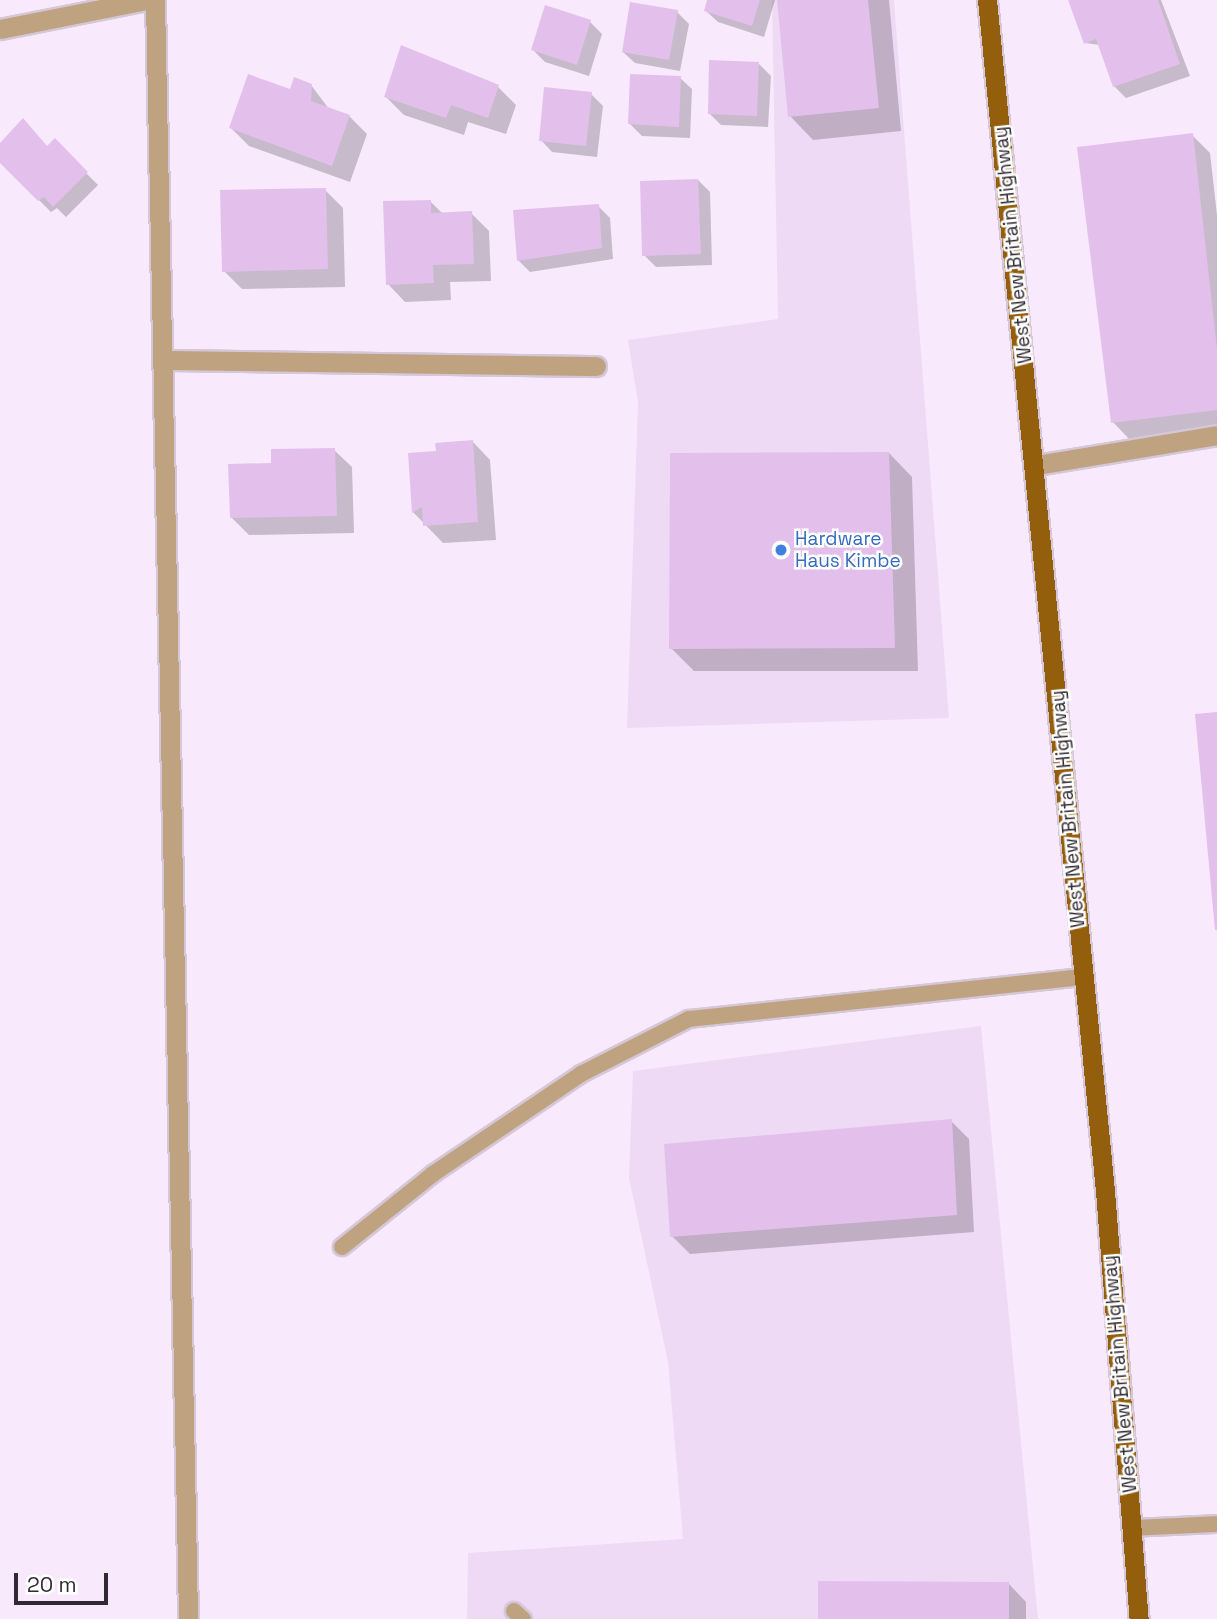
<!DOCTYPE html>
<style>
body{margin:0}
#map{position:relative;width:1217px;height:1619px;overflow:hidden;background:#f9e9fd;font-family:"Space Grotesk",sans-serif}
div>[style]{position:absolute}
[style*='--x']{left:calc(var(--x)*1px);top:calc(var(--y)*1px);width:calc(var(--w)*1px);rotate:calc(var(--a)*1deg)}
.built>*{inset:0;background:#efdaf5}
.shadow>*{inset:0;background:#0003}
.building>*{inset:0;background:#e3c0ec}
.roads{filter:drop-shadow(2px 0 #d5c7d8) drop-shadow(-2px 0 #d5c7d8) drop-shadow(0 2px #d5c7d8) drop-shadow(0 -2px #d5c7d8)}
.service>*{height:16px;margin:-8px;padding:0 8px;transform-origin:8px;border-radius:8px;background:#bfa280}
.minor>*{height:19px;margin:-9.5px;padding:0 9.5px;transform-origin:9.5px;border-radius:9.5px;background:#bfa280}
.primary>*{height:19px;margin:-9.5px;padding:0 9.5px;transform-origin:9.5px;border-radius:9.5px;background:#945f0c}
.dots>*{width:19px;height:19px;translate:-50% -50%;box-sizing:border-box;border:4px solid #fff;border-radius:50%}
span{translate:-50% -50%;white-space:nowrap;text-align:center;line-height:1.15;-webkit-text-stroke:5px #fff;paint-order:stroke}
.street-label{font-size:19px;color:#302a32}
.shop-label{font-size:19px;color:#366cbe}
.left{translate:0 -50%;text-align:left}
.scale{position:absolute;left:14px;top:1573px;width:94px;height:32px;box-sizing:border-box;border:4px solid #302a32;border-top:0;padding-left:9px;font-size:21px;line-height:24px;white-space:nowrap;color:#302a32;-webkit-text-stroke:5px #fff;paint-order:stroke}
</style>
<div id="map">
<div class="built">
<i style="clip-path:polygon(772px 0,894px 0,949px 718px,627px 728px,638px 402px,628px 340px,778px 319px)"></i>
<i style="clip-path:polygon(981px 1026px,1038px 1619px,467px 1619px,468px 1553px,683px 1539px,668px 1362px,629px 1178px,633px 1071px)"></i>
</div>
<div class="shadow">
<i style="clip-path:polygon(709px 0,775px 0,764px 37px,718px 22px,706px 11px)"></i>
<i style="clip-path:polygon(779px 0,889px 0,901px 131px,813px 140px,790px 116px)"></i>
<i style="clip-path:polygon(1070px 0,1161px 0,1190px 76px,1126px 98px,1114px 86px,1100px 45px,1085px 43px)"></i>
<i style="clip-path:polygon(677px 12px,689px 24px,680px 71px,635px 63px,623px 52px)"></i>
<i style="clip-path:polygon(590px 22px,602px 34px,589px 76px,545px 62px,533px 50px)"></i>
<i style="clip-path:polygon(759px 64px,771px 76px,768px 127px,721px 125px,709px 113px)"></i>
<i style="clip-path:polygon(680px 78px,692px 89px,690px 138px,642px 136px,630px 124px)"></i>
<i style="clip-path:polygon(311px 85px,329px 109px,349px 116px,367px 134px,350px 182px,249px 146px,231px 128px)"></i>
<i style="clip-path:polygon(498px 87px,516px 105px,506px 134px,468px 122px,464px 135px,404px 115px,386px 97px)"></i>
<i style="clip-path:polygon(591px 94px,603px 106px,597px 157px,552px 152px,541px 140px)"></i>
<i style="clip-path:polygon(1192px 135px,1210px 153px,1217px 215px,1217px 430px,1130px 440px,1113px 422px)"></i>
<i style="clip-path:polygon(54px 141px,98px 185px,66px 217px,57px 208px,51px 212px,0 161px,0 145px,47px 147px)"></i>
<i style="clip-path:polygon(698px 180px,710px 192px,712px 265px,656px 267px,644px 255px)"></i>
<i style="clip-path:polygon(325px 190px,343px 208px,345px 287px,242px 289px,224px 271px)"></i>
<i style="clip-path:polygon(430px 201px,443px 214px,471px 213px,489px 231px,491px 281px,450px 282px,451px 300px,405px 302px,388px 284px)"></i>
<i style="clip-path:polygon(598px 206px,610px 218px,613px 259px,530px 272px,518px 260px)"></i>
<i style="clip-path:polygon(473px 442px,490px 460px,496px 540px,443px 543px,413px 512px,438px 453px)"></i>
<i style="clip-path:polygon(334px 450px,352px 467px,354px 533px,249px 535px,231px 517px,272px 465px)"></i>
<i style="clip-path:polygon(889px 453px,912px 477px,918px 671px,694px 671px,671px 648px)"></i>
<i style="clip-path:polygon(951px 1121px,969px 1139px,974px 1232px,690px 1254px,672px 1236px)"></i>
<i style="clip-path:polygon(1009px 1584px,1026px 1602px,1026px 1619px,819px 1619px)"></i>
</div>
<div class="building">
<i style="clip-path:polygon(707px 0,760px 0,752px 26px,704px 11px)"></i>
<i style="clip-path:polygon(777px 0,868px 0,879px 108px,788px 117px)"></i>
<i style="clip-path:polygon(1068px 0,1158px 0,1180px 64px,1113px 87px,1096px 39px,1084px 44px)"></i>
<i style="clip-path:polygon(630px 2px,678px 10px,669px 60px,622px 52px)"></i>
<i style="clip-path:polygon(545px 5px,591px 20px,577px 65px,531px 50px)"></i>
<i style="clip-path:polygon(401px 45px,499px 85px,488px 118px,451px 105px,446px 118px,384px 97px)"></i>
<i style="clip-path:polygon(709px 60px,759px 62px,757px 116px,708px 114px)"></i>
<i style="clip-path:polygon(248px 74px,290px 89px,294px 77px,312px 84px,311px 101px,350px 115px,332px 166px,229px 128px)"></i>
<i style="clip-path:polygon(630px 74px,681px 76px,679px 127px,628px 124px)"></i>
<i style="clip-path:polygon(544px 87px,592px 92px,586px 146px,539px 141px)"></i>
<i style="clip-path:polygon(23px 118px,47px 146px,55px 138px,88px 172px,53px 207px,44px 197px,38px 201px,0 163px,0 143px)"></i>
<i style="clip-path:polygon(1193px 133px,1217px 349px,1217px 410px,1111px 423px,1077px 147px)"></i>
<i style="clip-path:polygon(698px 179px,701px 254px,642px 256px,640px 181px)"></i>
<i style="clip-path:polygon(326px 188px,328px 269px,222px 272px,220px 190px)"></i>
<i style="clip-path:polygon(431px 200px,431px 213px,472px 211px,474px 264px,433px 265px,434px 283px,386px 285px,383px 201px)"></i>
<i style="clip-path:polygon(599px 204px,602px 248px,517px 261px,513px 210px)"></i>
<i style="clip-path:polygon(473px 440px,478px 522px,423px 526px,422px 507px,412px 513px,408px 453px,436px 451px,435px 443px)"></i>
<i style="clip-path:polygon(335px 448px,337px 516px,230px 518px,228px 464px,271px 463px,271px 449px)"></i>
<i style="clip-path:polygon(889px 452px,895px 648px,669px 649px,670px 453px)"></i>
<i style="clip-path:polygon(1217px 712px,1217px 930px,1215px 930px,1195px 714px)"></i>
<i style="clip-path:polygon(952px 1119px,957px 1215px,670px 1237px,664px 1144px)"></i>
<i style="clip-path:polygon(818px 1581px,1009px 1582px,1009px 1619px,818px 1619px)"></i>
</div>
<div class="roads">
<div class="service">
<i style="--x:342;--y:1247;--w:117;--a:-38.7"></i>
<i style="--x:433;--y:1174;--w:179;--a:-34"></i>
<i style="--x:581;--y:1074;--w:121;--a:-27"></i>
<i style="--x:689;--y:1019;--w:397;--a:-6.1"></i>
<i style="--x:1132;--y:1528;--w:85;--a:-2.7"></i>
<i style="--x:514;--y:1611;--w:12;--a:42"></i>
</div>
<div class="minor">
<i style="--x:155;--y:0;--w:1619;--a:88.83"></i>
<i style="--x:0;--y:29;--w:149;--a:-11.2"></i>
<i style="--x:162;--y:360;--w:434;--a:0.8"></i>
<i style="--x:1036;--y:465;--w:183;--a:-9.4"></i>
</div>
<div class="primary">
<i style="--x:987;--y:0;--w:1197;--a:84.34"></i>
<i style="--x:1105;--y:1191;--w:429;--a:85.5"></i>
</div>
</div>
<div class="dots">
<i style="left:781px;top:550px;background:#3f7fe0"></i>
</div>
<div class="street-label">
<span style="left:1013px;top:245px;rotate:-96deg">West New Britain Highway</span>
<span style="left:1068px;top:809px;rotate:-95deg">West New Britain Highway</span>
<span style="left:1120px;top:1374px;rotate:-95deg">West New Britain Highway</span>
</div>
<div class="shop-label">
<span class="left" style="left:795px;top:550px">Hardware<br>Haus Kimbe</span>
</div>
<div class="scale">20 m</div>
</div>
